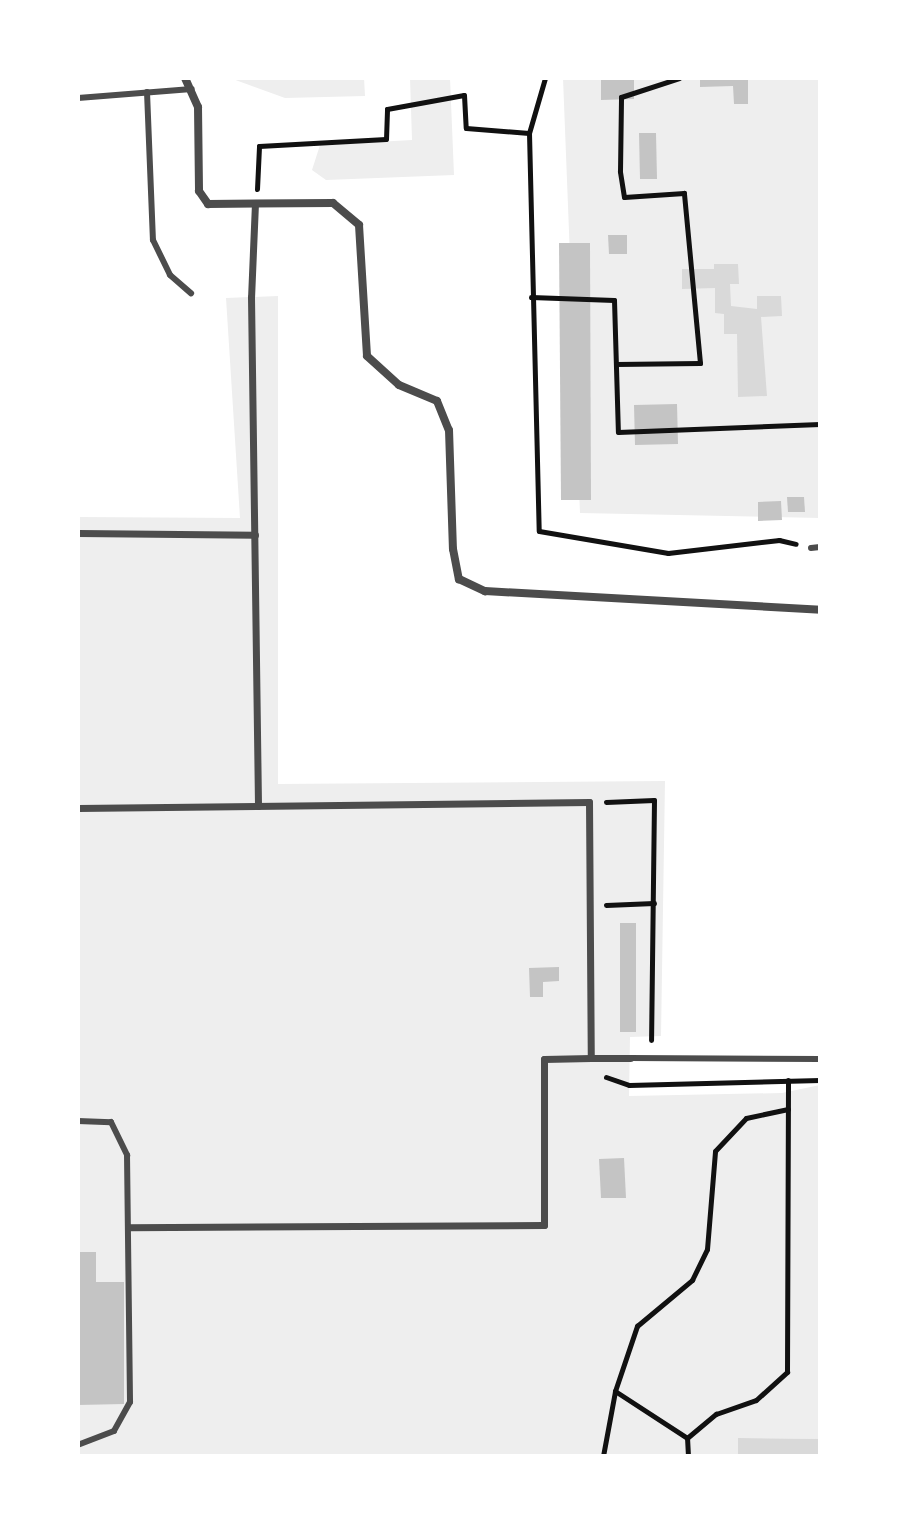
<!DOCTYPE html>
<style>
body{margin:0}
#map{position:relative;width:898px;height:1534px;overflow:hidden;background:#fff;font-family:"PT Sans Narrow",sans-serif}
div>[style]{position:absolute}
[style*='--x']{left:calc(var(--x)*1px);top:calc(var(--y)*1px);width:calc(var(--w)*1px);rotate:calc(var(--a)*1deg)}
.green>*{inset:0;background:#eee}
.water>*{inset:0;background:#d9d9d9}
.building>*{inset:0;background:#c4c4c4}
.path>*{height:5px;margin:-2.5px;padding:0 2.5px;transform-origin:2.5px;border-radius:2.5px;background:#111}
.service>*{height:6px;margin:-3px;padding:0 3px;transform-origin:3px;border-radius:3px;background:#4c4c4c}
.pedestrian>*{height:7px;margin:-3.5px;padding:0 3.5px;transform-origin:3.5px;border-radius:3.5px;background:#4c4c4c}
.minor>*{height:8px;margin:-4px;padding:0 4px;transform-origin:4px;border-radius:4px;background:#4c4c4c}
span{translate:-50% -50%;white-space:nowrap;text-align:center;line-height:1.15;-webkit-text-stroke:7px #fff;paint-order:stroke}
.frame{position:absolute;inset:0;border:80px solid #fff;pointer-events:none}
</style>
<div id="map">
<div class="green">
<i style="clip-path:polygon(230px 78px,364px 78px,365px 96px,285px 98px)"></i>
<i style="clip-path:polygon(410px 78px,450px 78px,454px 175px,326px 180px,312px 170px,320px 145px,412px 140px)"></i>
<i style="clip-path:polygon(563px 78px,820px 78px,820px 518px,580px 513px)"></i>
<i style="clip-path:polygon(278px 296px,278px 784px,665px 781px,661px 1036px,630px 1037px,629px 1096px,782px 1093px,820px 1085px,820px 1439px,739px 1438px,738px 1456px,78px 1456px,78px 517px,240px 518px,226px 298px)"></i>
</div>
<div class="water">
<i style="clip-path:polygon(714px 264px,738px 264px,739px 284px,730px 284px,731px 306px,757px 309px,757px 296px,781px 296px,782px 316px,761px 317px,767px 396px,738px 397px,737px 334px,724px 334px,724px 314px,715px 313px,715px 288px,682px 289px,682px 269px,714px 269px)"></i>
<i style="clip-path:polygon(738px 1438px,820px 1439px,820px 1456px,738px 1456px)"></i>
</div>
<div class="building">
<i style="clip-path:polygon(601px 78px,634px 78px,634px 99px,601px 100px)"></i>
<i style="clip-path:polygon(700px 78px,748px 78px,748px 104px,734px 104px,733px 86px,700px 87px)"></i>
<i style="clip-path:polygon(639px 133px,656px 133px,657px 179px,640px 179px)"></i>
<i style="clip-path:polygon(608px 235px,627px 235px,627px 254px,609px 254px)"></i>
<i style="clip-path:polygon(559px 243px,590px 243px,591px 500px,561px 500px)"></i>
<i style="clip-path:polygon(677px 404px,678px 444px,635px 445px,634px 405px)"></i>
<i style="clip-path:polygon(787px 497px,804px 497px,805px 512px,788px 512px)"></i>
<i style="clip-path:polygon(781px 501px,782px 520px,758px 521px,758px 502px)"></i>
<i style="clip-path:polygon(620px 923px,636px 923px,636px 1032px,620px 1032px)"></i>
<i style="clip-path:polygon(559px 967px,559px 981px,543px 982px,543px 997px,530px 997px,529px 968px)"></i>
<i style="clip-path:polygon(624px 1158px,626px 1198px,601px 1198px,599px 1159px)"></i>
<i style="clip-path:polygon(78px 1252px,96px 1252px,96px 1282px,124px 1282px,124px 1404px,78px 1405px)"></i>
</div>
<div class="path">
<i style="--x:545;--y:78;--w:57;--a:106.2"></i>
<i style="--x:529;--y:133;--w:398;--a:88.6"></i>
<i style="--x:539;--y:531;--w:131;--a:9.7"></i>
<i style="--x:668;--y:553;--w:112;--a:-6.7"></i>
<i style="--x:779;--y:540;--w:17;--a:13"></i>
<i style="--x:257;--y:189;--w:43;--a:-87.3"></i>
<i style="--x:259;--y:146;--w:127;--a:-3.2"></i>
<i style="--x:386;--y:139;--w:30;--a:-88"></i>
<i style="--x:387;--y:109;--w:78;--a:-10.3"></i>
<i style="--x:464;--y:95;--w:33;--a:87"></i>
<i style="--x:466;--y:128;--w:63;--a:4.5"></i>
<i style="--x:531;--y:297;--w:83;--a:2.1"></i>
<i style="--x:614;--y:300;--w:132;--a:88.3"></i>
<i style="--x:618;--y:432;--w:202;--a:-2.3"></i>
<i style="--x:616;--y:364;--w:84;--a:-0.7"></i>
<i style="--x:700;--y:363;--w:171;--a:-95.4"></i>
<i style="--x:684;--y:193;--w:60;--a:176.2"></i>
<i style="--x:624;--y:197;--w:26;--a:-99"></i>
<i style="--x:620;--y:171;--w:74;--a:-89.2"></i>
<i style="--x:621;--y:97;--w:61;--a:-18.1"></i>
<i style="--x:606;--y:802;--w:48;--a:-2.4"></i>
<i style="--x:654;--y:800;--w:240;--a:90.7"></i>
<i style="--x:606;--y:905;--w:48;--a:-2.4"></i>
<i style="--x:606;--y:1077;--w:24;--a:19"></i>
<i style="--x:629;--y:1085;--w:191;--a:-1.5"></i>
<i style="--x:615;--y:1391;--w:86;--a:33.1"></i>
<i style="--x:603;--y:1456;--w:66;--a:-79.5"></i>
<i style="--x:615;--y:1391;--w:69;--a:-71.3"></i>
<i style="--x:637;--y:1326;--w:72;--a:-39.9"></i>
<i style="--x:692;--y:1280;--w:34;--a:-64"></i>
<i style="--x:707;--y:1249;--w:98;--a:-85.3"></i>
<i style="--x:715;--y:1151;--w:45;--a:-46.8"></i>
<i style="--x:746;--y:1118;--w:43;--a:-12.1"></i>
<i style="--x:688;--y:1456;--w:18;--a:-93"></i>
<i style="--x:687;--y:1438;--w:38;--a:-40"></i>
<i style="--x:716;--y:1414;--w:42;--a:-19.3"></i>
<i style="--x:756;--y:1400;--w:42;--a:-42.1"></i>
<i style="--x:787;--y:1372;--w:292;--a:-89.8"></i>
</div>
<div class="service">
<i style="--x:147;--y:92;--w:148;--a:87.7"></i>
<i style="--x:153;--y:240;--w:39;--a:64"></i>
<i style="--x:170;--y:275;--w:28;--a:41"></i>
<i style="--x:78;--y:98;--w:114;--a:-4.5"></i>
<i style="--x:811;--y:548;--w:9;--a:-6"></i>
<i style="--x:630;--y:1058;--w:190;--a:0.3"></i>
<i style="--x:78;--y:1121;--w:33;--a:2"></i>
<i style="--x:111;--y:1122;--w:37;--a:64"></i>
<i style="--x:127;--y:1155;--w:247;--a:89.3"></i>
<i style="--x:130;--y:1402;--w:33;--a:119"></i>
<i style="--x:114;--y:1431;--w:39;--a:159"></i>
</div>
<div class="pedestrian">
<i style="--x:255;--y:203;--w:94;--a:92.4"></i>
<i style="--x:251;--y:297;--w:509;--a:89.21"></i>
<i style="--x:78;--y:533;--w:177;--a:0.6"></i>
<i style="--x:78;--y:808;--w:511;--a:-0.67"></i>
<i style="--x:589;--y:802;--w:256;--a:89.6"></i>
<i style="--x:591;--y:1058;--w:47;--a:178.8"></i>
<i style="--x:544;--y:1059;--w:166;--a:90"></i>
<i style="--x:544;--y:1225;--w:415;--a:179.7"></i>
<i style="--x:591;--y:1058;--w:39;--a:0"></i>
</div>
<div class="minor">
<i style="--x:185;--y:78;--w:32;--a:66"></i>
<i style="--x:198;--y:107;--w:84;--a:89.3"></i>
<i style="--x:199;--y:191;--w:16;--a:55"></i>
<i style="--x:208;--y:204;--w:125;--a:-0.5"></i>
<i style="--x:333;--y:203;--w:34;--a:40"></i>
<i style="--x:359;--y:225;--w:131;--a:86.5"></i>
<i style="--x:367;--y:356;--w:43;--a:42.2"></i>
<i style="--x:399;--y:385;--w:41;--a:22.8"></i>
<i style="--x:437;--y:401;--w:31;--a:68"></i>
<i style="--x:449;--y:430;--w:119;--a:88.1"></i>
<i style="--x:453;--y:549;--w:31;--a:79"></i>
<i style="--x:459;--y:579;--w:29;--a:25"></i>
<i style="--x:485;--y:591;--w:336;--a:3.2"></i>
</div>
<div class="frame"></div>
</div>
